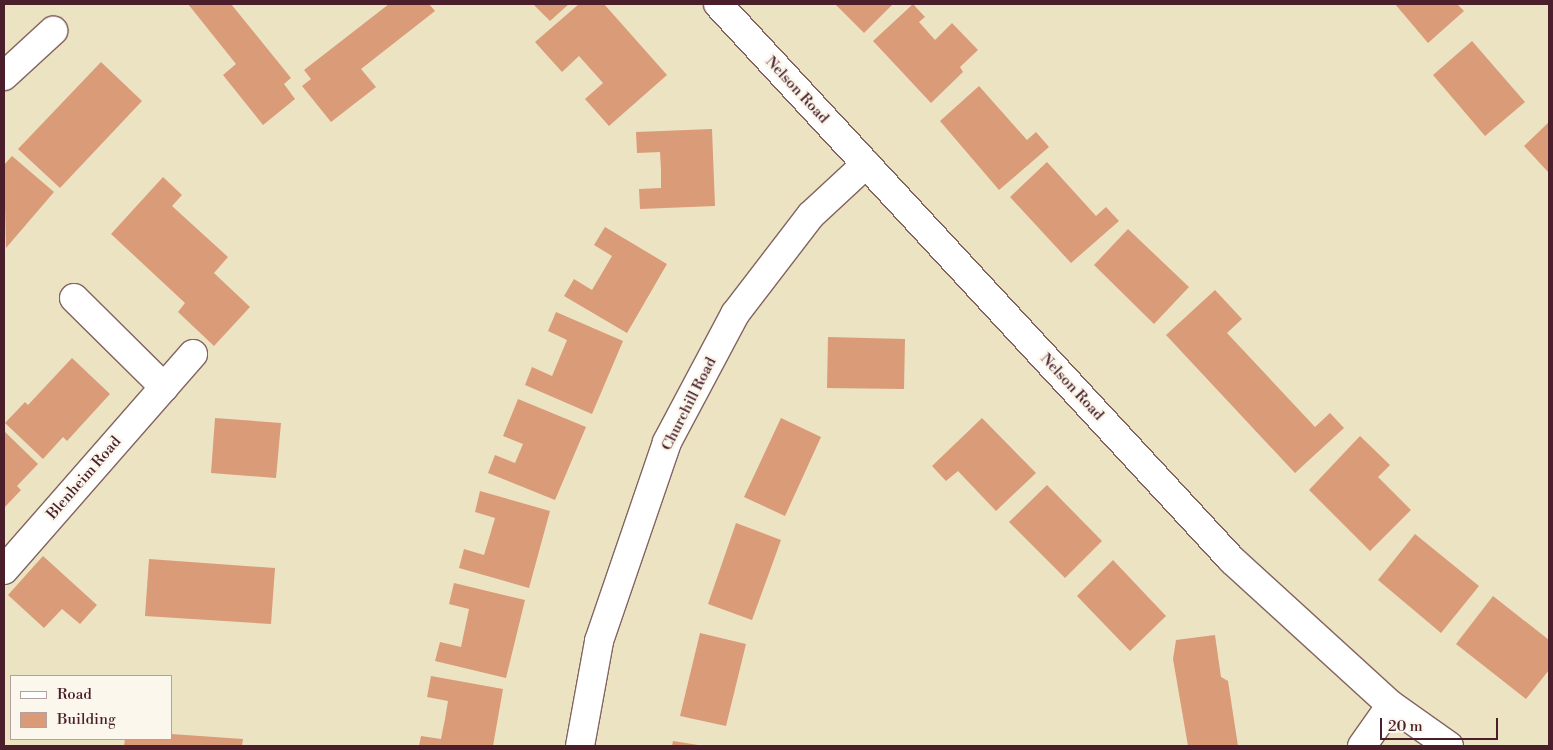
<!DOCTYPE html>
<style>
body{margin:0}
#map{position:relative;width:1553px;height:750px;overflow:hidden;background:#ece3c3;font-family:"Libre Bodoni",serif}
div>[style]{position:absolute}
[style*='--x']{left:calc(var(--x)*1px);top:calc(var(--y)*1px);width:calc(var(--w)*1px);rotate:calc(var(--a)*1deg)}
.building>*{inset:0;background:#da9b79}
.roads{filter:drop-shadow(1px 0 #836460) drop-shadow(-1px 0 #836460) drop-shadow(0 1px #836460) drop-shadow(0 -1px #836460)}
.minor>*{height:28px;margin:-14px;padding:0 14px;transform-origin:14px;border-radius:14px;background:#fff}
span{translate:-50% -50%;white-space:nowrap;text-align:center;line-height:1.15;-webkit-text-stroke:4.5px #fbf7ec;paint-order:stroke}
.street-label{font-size:15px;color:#4a1f2b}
.frame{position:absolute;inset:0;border:5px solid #4a1f2b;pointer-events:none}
.legend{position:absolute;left:10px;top:675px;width:162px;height:65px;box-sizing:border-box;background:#fbf7ec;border:1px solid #b4a19f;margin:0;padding:6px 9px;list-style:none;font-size:15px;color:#4a1f2b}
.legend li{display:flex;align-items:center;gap:10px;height:25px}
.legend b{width:25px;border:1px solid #b4a19f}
.scale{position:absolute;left:1380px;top:718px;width:118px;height:22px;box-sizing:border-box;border:2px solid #4a1f2b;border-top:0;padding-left:6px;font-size:15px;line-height:18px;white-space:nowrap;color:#4a1f2b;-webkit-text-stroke:4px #fbf7ec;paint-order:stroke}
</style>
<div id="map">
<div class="building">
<i style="clip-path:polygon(188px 4px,231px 4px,291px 78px,284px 84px,295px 99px,263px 125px,223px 75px,236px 64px)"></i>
<i style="clip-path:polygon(389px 4px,429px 4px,435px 11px,361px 69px,376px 87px,331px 122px,302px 86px,311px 79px,304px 70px)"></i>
<i style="clip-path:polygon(533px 4px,569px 4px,550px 21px)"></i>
<i style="clip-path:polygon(579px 4px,604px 4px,667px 75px,609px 126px,585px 99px,603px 83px,579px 56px,562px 72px,535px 42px)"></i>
<i style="clip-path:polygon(835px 4px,893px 4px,864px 33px)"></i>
<i style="clip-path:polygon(913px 4px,925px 17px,919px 22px,935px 40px,952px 23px,978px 50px,960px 67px,963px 72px,931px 103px,873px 41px)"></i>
<i style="clip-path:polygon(1395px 4px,1457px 4px,1464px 11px,1428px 43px)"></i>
<i style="clip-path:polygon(1472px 41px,1525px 102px,1485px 136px,1433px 75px)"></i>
<i style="clip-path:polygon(101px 62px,142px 101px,60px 188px,18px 149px)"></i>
<i style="clip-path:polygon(979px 86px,1027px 140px,1036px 132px,1049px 147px,999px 190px,940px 121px)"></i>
<i style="clip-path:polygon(1549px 122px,1549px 173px,1524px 146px)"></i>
<i style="clip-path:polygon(712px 129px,715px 206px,640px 209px,639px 189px,661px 188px,661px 170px,660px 152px,637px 153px,636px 132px)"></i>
<i style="clip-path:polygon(12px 156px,54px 192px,6px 248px,4px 165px)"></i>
<i style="clip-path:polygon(1047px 162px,1096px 216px,1106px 207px,1119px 221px,1071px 263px,1010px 197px)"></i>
<i style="clip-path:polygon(163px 177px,182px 195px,172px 206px,228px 257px,214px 273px,250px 307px,214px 346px,178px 312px,185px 303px,111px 234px)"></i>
<i style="clip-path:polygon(605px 227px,667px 264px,627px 333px,564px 296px,574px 279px,592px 290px,612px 256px,594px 245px)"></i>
<i style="clip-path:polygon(1128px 229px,1189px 287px,1154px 324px,1094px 265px)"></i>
<i style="clip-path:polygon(1215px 290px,1242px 319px,1227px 333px,1315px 427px,1330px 413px,1344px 428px,1295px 473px,1166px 335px)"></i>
<i style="clip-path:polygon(556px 312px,623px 341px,592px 414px,525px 385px,532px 367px,552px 376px,567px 340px,548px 331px)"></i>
<i style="clip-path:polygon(828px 337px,905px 339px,904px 389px,827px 388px)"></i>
<i style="clip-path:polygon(72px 358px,110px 394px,67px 441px,63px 437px,43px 459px,5px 423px,25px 402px,28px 405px)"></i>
<i style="clip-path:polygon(518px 399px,586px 427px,555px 500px,488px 473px,495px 455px,515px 463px,523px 444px,503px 436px)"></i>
<i style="clip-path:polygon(215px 418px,281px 423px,276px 478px,211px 473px)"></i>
<i style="clip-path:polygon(781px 418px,821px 437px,785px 516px,744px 497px)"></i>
<i style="clip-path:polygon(982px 418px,1036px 473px,996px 511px,958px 471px,946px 481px,932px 466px)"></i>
<i style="clip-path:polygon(4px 431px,38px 464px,17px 486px,21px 490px,4px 508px)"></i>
<i style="clip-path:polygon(1360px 436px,1390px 465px,1378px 477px,1411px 510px,1370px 551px,1309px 490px)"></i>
<i style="clip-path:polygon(1047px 485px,1102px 541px,1065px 578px,1009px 522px)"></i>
<i style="clip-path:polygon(480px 491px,550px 511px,529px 588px,459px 568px,464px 549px,484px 555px,490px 535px,495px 518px,475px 512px)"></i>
<i style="clip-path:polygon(736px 523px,781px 540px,752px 620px,708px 604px)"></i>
<i style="clip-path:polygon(1415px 534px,1479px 586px,1441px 633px,1378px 580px)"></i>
<i style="clip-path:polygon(43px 556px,97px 605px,80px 624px,62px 609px,44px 628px,8px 595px)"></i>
<i style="clip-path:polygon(149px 559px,275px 568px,271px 624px,145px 616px)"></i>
<i style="clip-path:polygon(1113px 560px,1166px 616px,1130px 651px,1077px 596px)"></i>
<i style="clip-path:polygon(454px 583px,525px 600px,506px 678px,435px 661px,440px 642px,461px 647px,469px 609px,449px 604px)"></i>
<i style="clip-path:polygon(1493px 596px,1549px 640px,1549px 670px,1526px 699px,1456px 644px)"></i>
<i style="clip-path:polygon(700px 633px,746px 644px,726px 726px,680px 716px)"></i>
<i style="clip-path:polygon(1215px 635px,1221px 677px,1228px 681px,1238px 746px,1188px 746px,1173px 659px,1176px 640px)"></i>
<i style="clip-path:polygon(431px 676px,503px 689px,493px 746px,419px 746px,421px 736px,441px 739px,445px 719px,448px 701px,427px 697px)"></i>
<i style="clip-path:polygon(171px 734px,243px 739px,242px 746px,124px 746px,125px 739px,171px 739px)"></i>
<i style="clip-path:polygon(673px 741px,698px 745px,698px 746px,672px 746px)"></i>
</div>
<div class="roads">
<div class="minor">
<i style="--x:718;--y:4;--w:757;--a:47.25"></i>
<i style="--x:1232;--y:560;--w:215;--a:42.4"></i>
<i style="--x:1391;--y:705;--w:71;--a:35.3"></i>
<i style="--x:4;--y:76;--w:67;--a:-42.6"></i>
<i style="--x:74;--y:298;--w:127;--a:44.7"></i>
<i style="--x:4;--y:570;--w:287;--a:-48.8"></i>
<i style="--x:580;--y:746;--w:107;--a:-79.7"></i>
<i style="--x:599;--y:641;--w:210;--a:-71.1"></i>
<i style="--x:667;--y:442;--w:145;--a:-62"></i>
<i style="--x:735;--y:314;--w:125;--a:-52.5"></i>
<i style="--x:811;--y:215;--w:75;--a:-42.8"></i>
<i style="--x:1362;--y:746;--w:50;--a:-54.7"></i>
</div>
</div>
<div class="street-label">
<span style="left:797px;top:90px;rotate:47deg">Nelson Road</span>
<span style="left:1072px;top:387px;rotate:47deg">Nelson Road</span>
<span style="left:689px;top:404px;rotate:-63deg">Churchill Road</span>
<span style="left:84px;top:478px;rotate:-49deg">Blenheim Road</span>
</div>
<div class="frame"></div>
<ul class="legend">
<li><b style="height:6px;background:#fff"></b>Road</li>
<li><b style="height:14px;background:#da9b79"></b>Building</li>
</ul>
<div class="scale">20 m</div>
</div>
